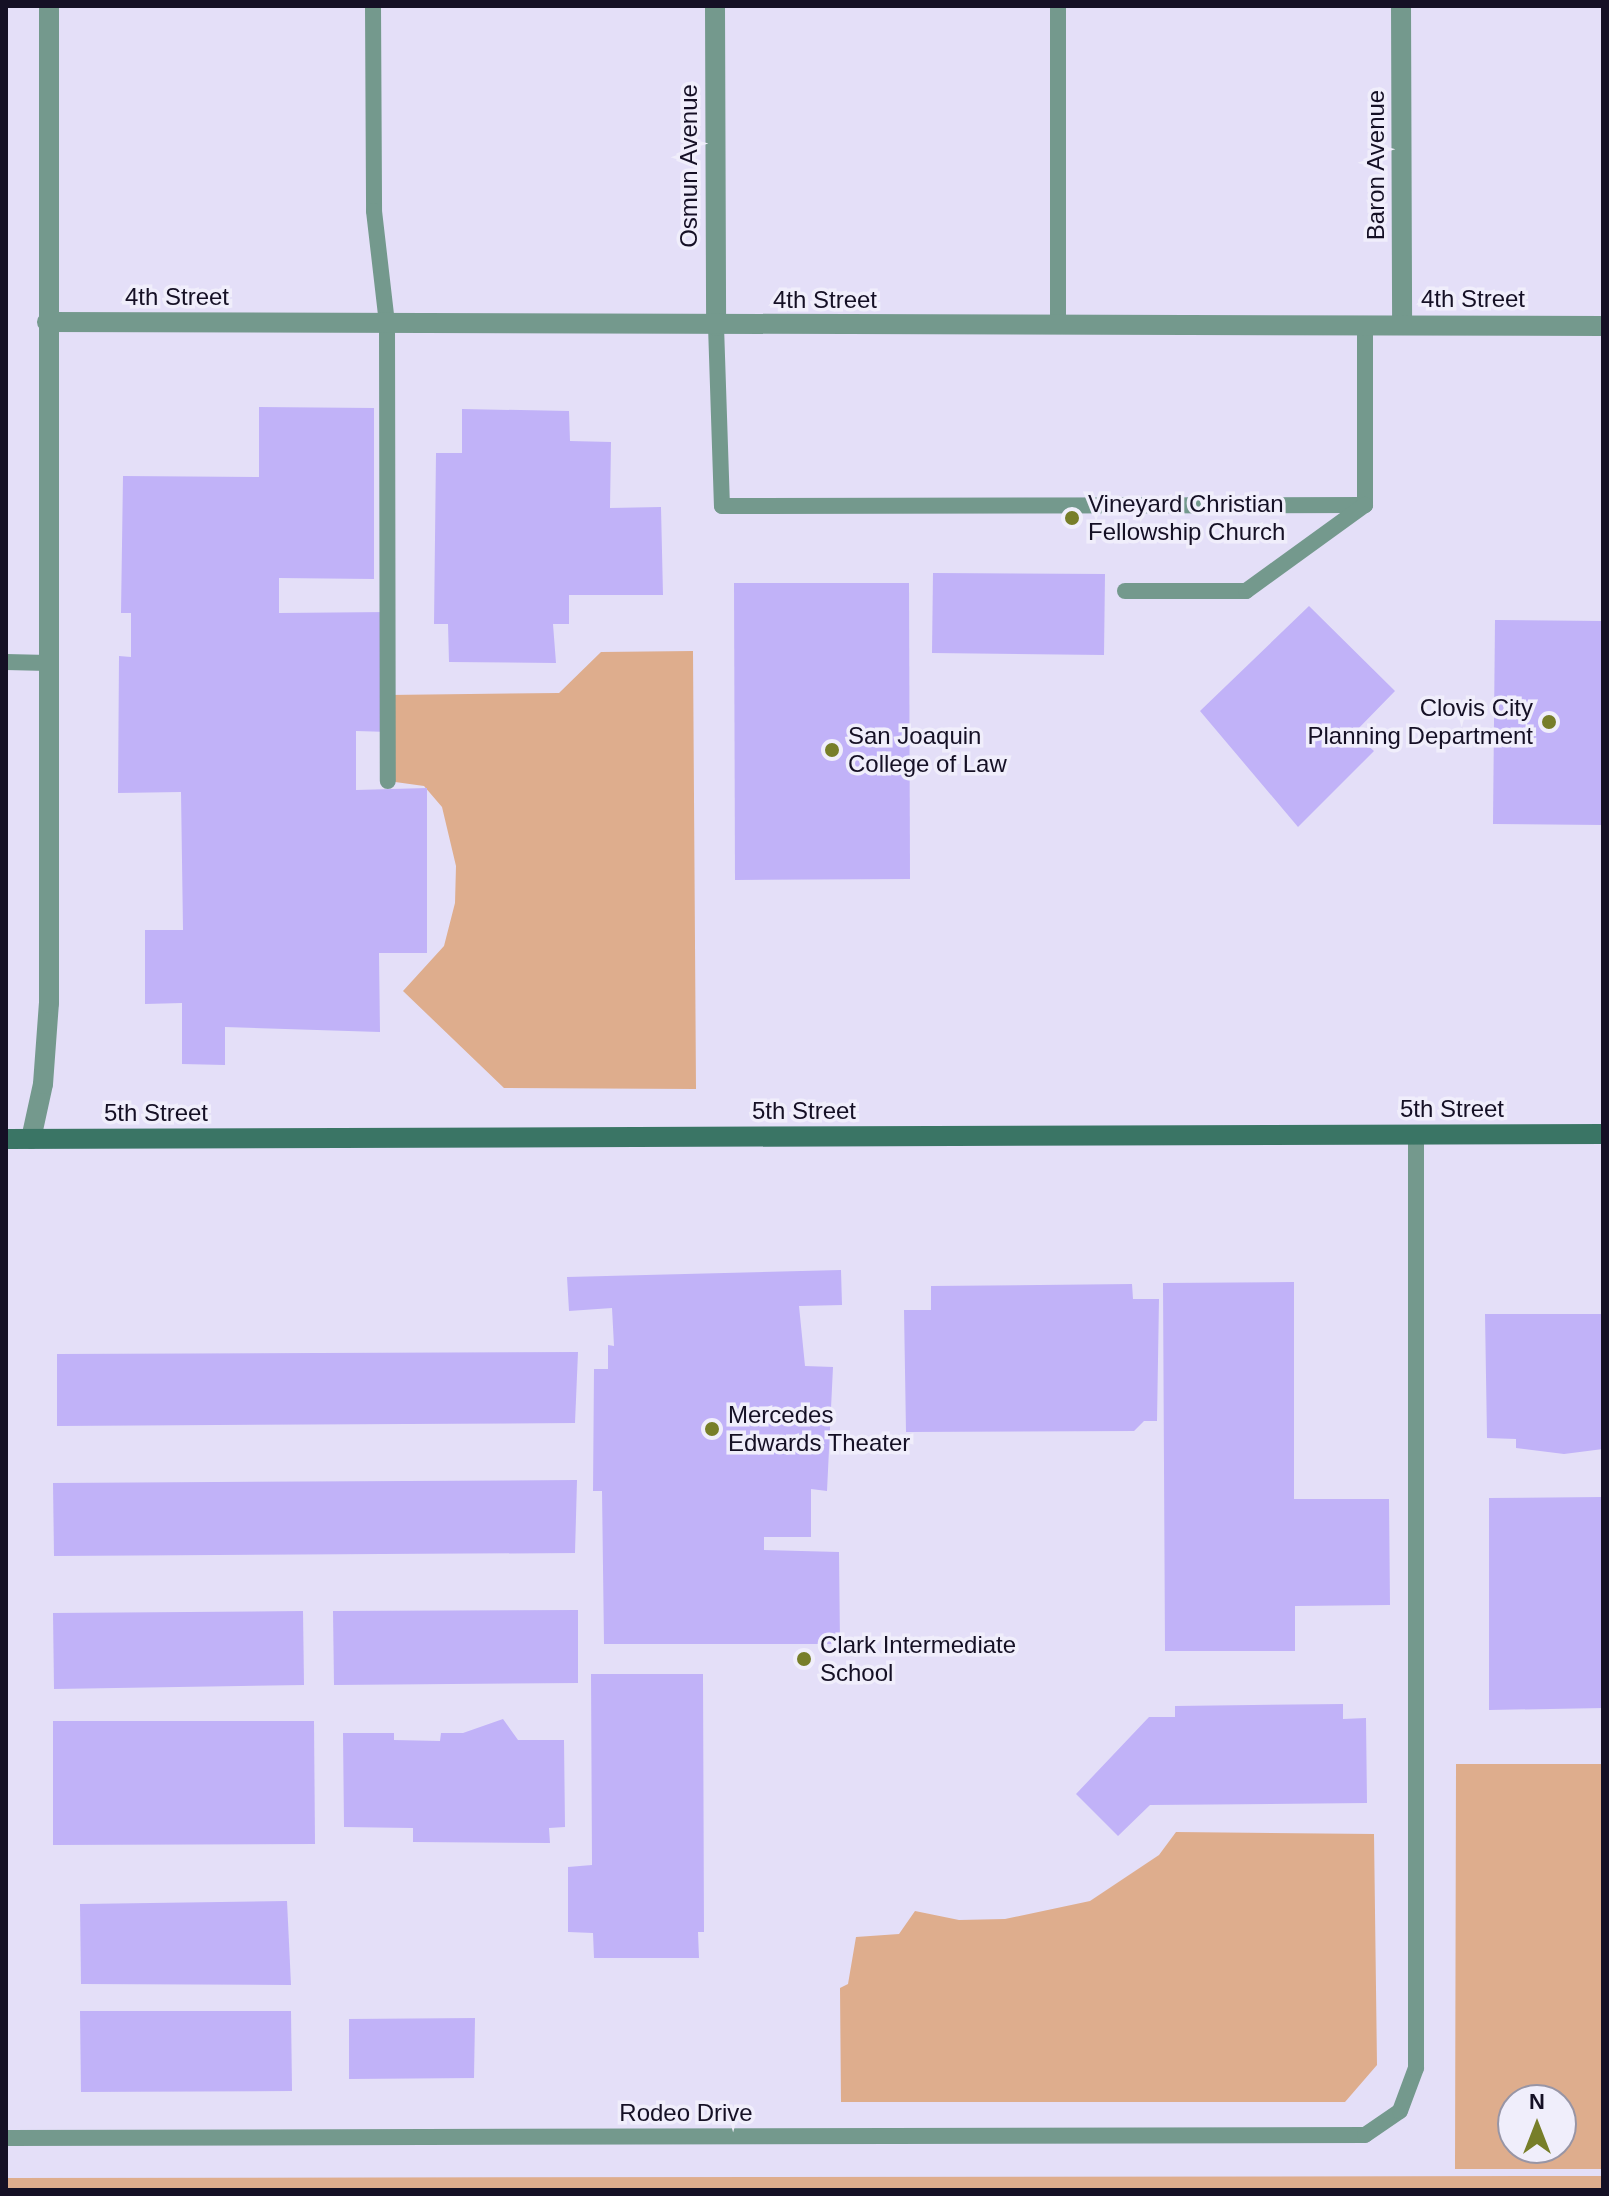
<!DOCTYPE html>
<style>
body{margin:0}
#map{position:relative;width:1609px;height:2196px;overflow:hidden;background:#e4dff8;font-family:Helvetica,sans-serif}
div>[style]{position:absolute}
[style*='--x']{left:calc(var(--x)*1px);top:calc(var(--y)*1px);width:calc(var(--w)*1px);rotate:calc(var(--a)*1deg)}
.green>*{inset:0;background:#dead8d}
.building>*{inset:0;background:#c1b2f8}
.service>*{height:16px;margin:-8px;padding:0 8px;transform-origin:8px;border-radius:8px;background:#74998d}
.minor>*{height:20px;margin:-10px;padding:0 10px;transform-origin:10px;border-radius:10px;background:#74998d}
.secondary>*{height:20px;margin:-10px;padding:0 10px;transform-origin:10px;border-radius:10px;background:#3a7565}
.dots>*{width:22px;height:22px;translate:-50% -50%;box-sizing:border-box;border:4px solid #f0eefb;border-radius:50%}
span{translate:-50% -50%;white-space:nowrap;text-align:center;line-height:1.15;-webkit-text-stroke:7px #f0eefb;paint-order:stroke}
.street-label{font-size:24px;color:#151025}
.poi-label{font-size:24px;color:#151025}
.left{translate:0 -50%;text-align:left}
.right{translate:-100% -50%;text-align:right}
.frame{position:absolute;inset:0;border:8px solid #151025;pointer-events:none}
.north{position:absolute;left:1497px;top:2084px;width:80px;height:80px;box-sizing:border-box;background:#f0eefb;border:2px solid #9895a5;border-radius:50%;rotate:0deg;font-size:22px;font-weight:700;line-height:32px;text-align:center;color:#151025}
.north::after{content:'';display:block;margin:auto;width:28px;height:36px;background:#777e29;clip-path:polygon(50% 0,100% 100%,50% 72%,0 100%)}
</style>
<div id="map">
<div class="green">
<i style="clip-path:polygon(693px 651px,696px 1089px,504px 1088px,403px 991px,444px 946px,455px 903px,456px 866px,442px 807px,424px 786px,388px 781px,388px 695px,559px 693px,601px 652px)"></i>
<i style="clip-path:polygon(evenodd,1456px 1764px,1603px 1764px,1603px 2169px,1455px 2169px,1456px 1764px,1513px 2100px,1561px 2100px,1561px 2148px,1513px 2148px,1513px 2100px)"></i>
<i style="clip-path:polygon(1176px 1832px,1374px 1834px,1377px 2065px,1345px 2102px,841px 2102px,840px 1988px,848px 1984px,856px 1937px,899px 1934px,915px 1911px,959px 1920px,1005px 1919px,1090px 1901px,1159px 1855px)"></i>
<i style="clip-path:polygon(1603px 2176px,1603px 2190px,6px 2190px,6px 2178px)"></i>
</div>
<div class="building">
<i style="clip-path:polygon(259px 407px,374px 408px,374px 579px,279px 578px,279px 613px,389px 612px,390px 732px,356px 731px,356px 790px,427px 788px,427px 953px,379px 953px,380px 1032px,225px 1027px,225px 1065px,182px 1064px,182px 1003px,145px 1004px,145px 930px,183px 930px,181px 792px,118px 793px,119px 656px,131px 657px,131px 613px,121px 613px,123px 476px,259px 477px)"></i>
<i style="clip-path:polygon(462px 409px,569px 411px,570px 441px,611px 442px,610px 508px,661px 507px,663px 595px,569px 595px,569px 624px,553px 624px,556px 663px,449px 662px,448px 624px,434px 624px,436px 453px,462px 453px)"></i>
<i style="clip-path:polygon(933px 573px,1105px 574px,1104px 655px,932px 653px)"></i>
<i style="clip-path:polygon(734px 583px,909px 583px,910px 879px,735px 880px)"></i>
<i style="clip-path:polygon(1309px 606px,1395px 691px,1354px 733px,1374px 751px,1298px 827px,1200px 711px)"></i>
<i style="clip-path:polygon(1495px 620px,1603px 621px,1603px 825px,1493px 824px)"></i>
<i style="clip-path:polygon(841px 1270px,842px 1305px,799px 1306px,805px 1366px,833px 1367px,827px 1491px,811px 1489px,811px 1537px,764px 1537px,764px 1550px,839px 1552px,840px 1644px,604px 1644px,602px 1491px,593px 1491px,594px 1369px,608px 1369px,608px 1345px,614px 1346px,612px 1308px,569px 1311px,567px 1277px)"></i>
<i style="clip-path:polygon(1294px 1282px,1294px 1499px,1389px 1499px,1390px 1605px,1295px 1606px,1295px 1651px,1165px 1651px,1163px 1283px)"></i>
<i style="clip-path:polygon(1132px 1284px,1133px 1299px,1159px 1299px,1157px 1421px,1144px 1421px,1134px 1431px,906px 1432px,904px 1310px,931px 1310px,931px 1286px)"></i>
<i style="clip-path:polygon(1485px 1314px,1603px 1314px,1603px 1449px,1564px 1454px,1516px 1448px,1516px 1439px,1487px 1438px)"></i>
<i style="clip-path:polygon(578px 1352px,575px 1423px,57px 1426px,57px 1354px)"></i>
<i style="clip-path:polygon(577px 1480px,575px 1553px,54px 1556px,53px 1483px)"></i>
<i style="clip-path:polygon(1603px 1497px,1603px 1708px,1489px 1710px,1489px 1498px)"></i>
<i style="clip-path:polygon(578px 1610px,578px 1683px,334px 1685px,333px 1611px)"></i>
<i style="clip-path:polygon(303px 1611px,304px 1685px,54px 1689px,53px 1613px)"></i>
<i style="clip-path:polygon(591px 1674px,703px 1674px,704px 1932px,698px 1932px,699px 1958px,594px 1958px,593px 1933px,568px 1932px,568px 1867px,592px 1865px)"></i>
<i style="clip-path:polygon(1343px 1704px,1343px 1719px,1366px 1718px,1367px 1803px,1150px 1805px,1118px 1836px,1076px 1794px,1149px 1717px,1175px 1717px,1175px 1706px)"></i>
<i style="clip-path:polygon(503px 1719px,518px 1740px,564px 1740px,565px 1827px,549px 1828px,550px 1843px,413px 1842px,413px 1828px,344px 1827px,343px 1733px,394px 1733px,394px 1740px,440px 1741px,441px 1733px,463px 1733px)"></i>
<i style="clip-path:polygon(53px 1721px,314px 1721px,315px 1844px,53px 1845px)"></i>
<i style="clip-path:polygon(287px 1901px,291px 1985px,81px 1984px,80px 1904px)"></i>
<i style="clip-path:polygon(80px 2011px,291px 2011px,292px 2091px,81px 2092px)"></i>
<i style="clip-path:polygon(475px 2018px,474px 2078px,349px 2079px,349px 2019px)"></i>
</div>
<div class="service">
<i style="--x:373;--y:6;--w:205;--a:89.7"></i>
<i style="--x:374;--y:211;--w:114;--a:83.4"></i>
<i style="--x:387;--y:324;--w:457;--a:89.9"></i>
<i style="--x:1058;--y:325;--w:319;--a:-90"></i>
<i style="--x:716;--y:326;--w:180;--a:88.1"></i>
<i style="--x:722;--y:506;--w:643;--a:-0.09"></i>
<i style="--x:1365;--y:505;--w:180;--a:-90"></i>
<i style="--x:1125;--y:591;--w:121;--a:0"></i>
<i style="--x:1246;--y:591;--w:147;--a:-35.9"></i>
<i style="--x:6;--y:662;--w:42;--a:1.4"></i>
<i style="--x:6;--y:2138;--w:1359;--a:-0.13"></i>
<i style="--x:1365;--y:2135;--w:42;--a:-34.4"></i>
<i style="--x:1400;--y:2111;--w:46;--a:-69.6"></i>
<i style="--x:1416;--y:2068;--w:933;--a:-90"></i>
</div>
<div class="minor">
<i style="--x:715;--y:6;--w:320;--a:89.8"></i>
<i style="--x:1401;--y:6;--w:319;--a:89.8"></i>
<i style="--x:47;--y:322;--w:1556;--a:0.15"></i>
<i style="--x:31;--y:1139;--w:56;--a:-77.7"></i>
<i style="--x:43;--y:1084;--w:81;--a:-85.8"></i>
<i style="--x:49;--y:1003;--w:997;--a:-90"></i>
</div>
<div class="secondary">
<i style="--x:6;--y:1139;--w:1597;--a:-0.18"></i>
</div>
<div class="dots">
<i style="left:1072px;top:518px;background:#777e29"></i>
<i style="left:1549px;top:722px;background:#777e29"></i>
<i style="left:832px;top:750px;background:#777e29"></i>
<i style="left:712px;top:1429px;background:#777e29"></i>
<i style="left:804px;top:1659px;background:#777e29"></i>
</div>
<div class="street-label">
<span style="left:1376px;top:165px;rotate:-90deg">Baron Avenue</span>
<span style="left:689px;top:166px;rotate:-90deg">Osmun Avenue</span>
<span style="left:177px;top:297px">4th Street</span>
<span style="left:1473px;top:299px">4th Street</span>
<span style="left:825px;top:300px">4th Street</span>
<span style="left:1452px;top:1109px">5th Street</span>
<span style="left:804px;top:1111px">5th Street</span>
<span style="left:156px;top:1113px">5th Street</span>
<span style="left:686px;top:2113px">Rodeo Drive</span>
</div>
<div class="poi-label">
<span class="left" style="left:1088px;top:518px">Vineyard Christian<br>Fellowship Church</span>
<span class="right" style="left:1533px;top:722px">Clovis City<br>Planning Department</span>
<span class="left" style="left:848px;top:750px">San Joaquin<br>College of Law</span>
<span class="left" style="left:728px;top:1429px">Mercedes<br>Edwards Theater</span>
<span class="left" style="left:820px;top:1659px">Clark Intermediate<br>School</span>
</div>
<div class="frame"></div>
<div class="north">N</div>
</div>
